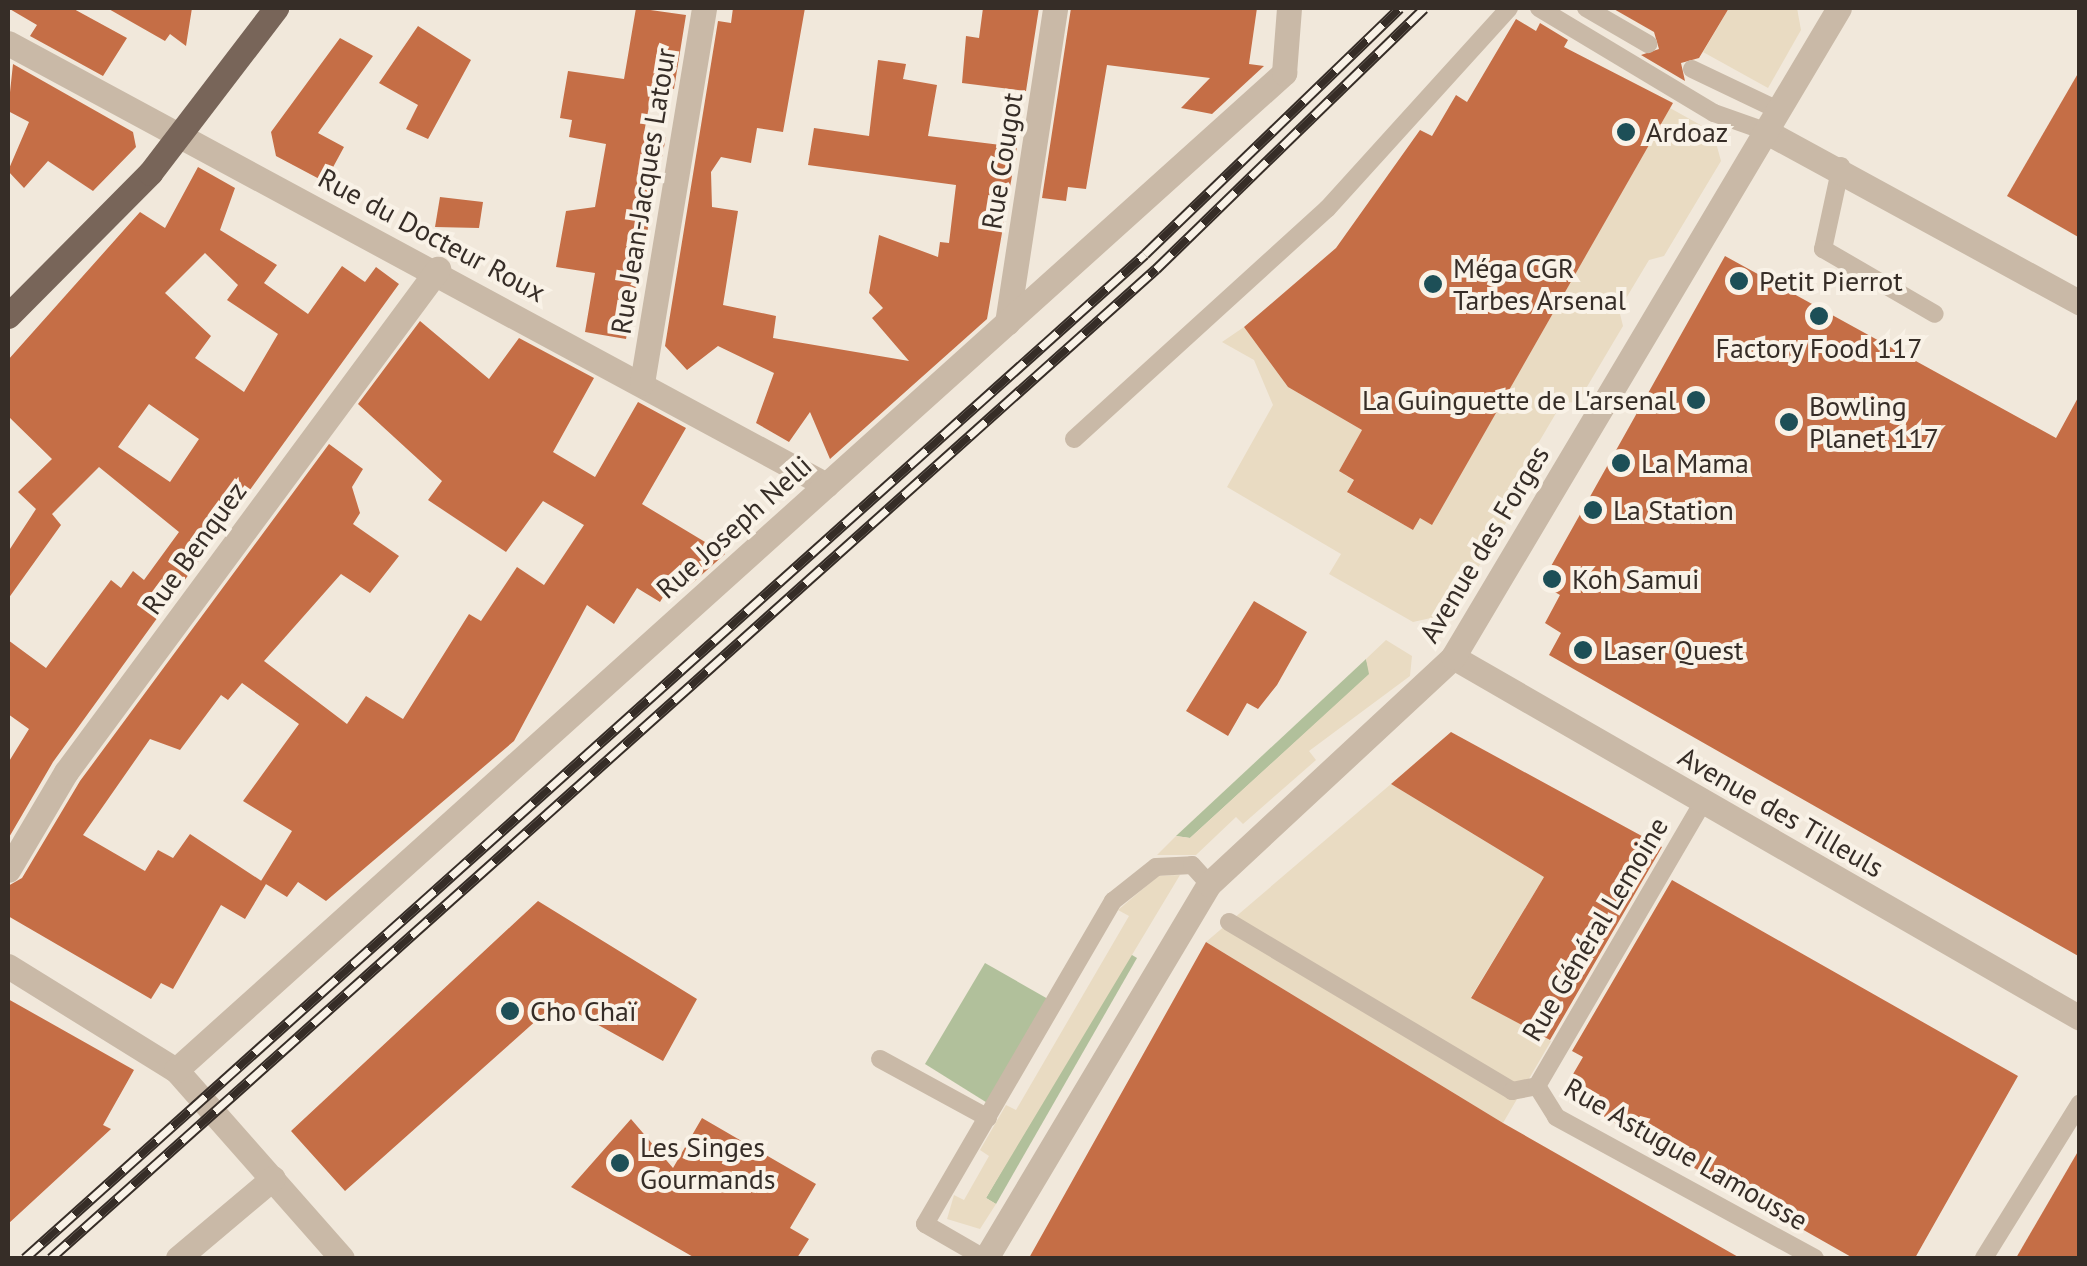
<!DOCTYPE html>
<meta charset="utf-8">
<style>
body{margin:0}
#map{position:relative;width:2087px;height:1266px;overflow:hidden;background:#f1e8db;font-family:"PT Sans",sans-serif}
div>[style]{position:absolute}
[style*='--x']{left:calc(var(--x)*1px);top:calc(var(--y)*1px);width:calc(var(--w)*1px);rotate:calc(var(--a)*1deg)}
.green>*{inset:0;background:#b1c09b}
.plaza>*{inset:0;background:#e9dbc2}
.building>*{inset:0;background:#c56e46}
.service>*{height:18px;margin:-9px;padding:0 9px;transform-origin:9px;border-radius:9px;background:#c9b9a7}
.minor>*{height:25px;margin:-12.5px;padding:0 12.5px;transform-origin:12.5px;border-radius:12.5px;background:#c9b9a7}
.primary>*{height:25px;margin:-12.5px;padding:0 12.5px;transform-origin:12.5px;border-radius:12.5px;background:#786559}
.rail>*{height:11px;margin-top:-5.5px;transform-origin:0;background:repeating-linear-gradient(90deg,#f9f2e7 0 22px,#362d27 0 44px);box-sizing:border-box;border-block:2px solid #362d27}
.dots>*{width:28px;height:28px;translate:-50% -50%;box-sizing:border-box;border:5px solid #f9f2e7;border-radius:50%}
span{translate:-50% -50%;white-space:nowrap;text-align:center;line-height:1.15;-webkit-text-stroke:8px #f9f2e7;paint-order:stroke}
.poi-label{font-size:28px;color:#362d27}
.left{translate:0 -50%;text-align:left}
.right{translate:-100% -50%;text-align:right}
.street-label{font-size:28px;color:#362d27}
.frame{position:absolute;inset:0;border:10px solid #362d27;pointer-events:none}
</style>
<div id="map">
<div class="green">
<i style="clip-path:polygon(1366px 659px,1370px 674px,1190px 838px,1176px 836px)"></i>
<i style="clip-path:polygon(1127px 952px,1137px 958px,996px 1204px,986px 1198px)"></i>
<i style="clip-path:polygon(985px 963px,1048px 999px,989px 1104px,925px 1064px)"></i>
</div>
<div class="plaza">
<i style="clip-path:polygon(1729px 8px,1797px 8px,1801px 30px,1768px 88px,1703px 52px)"></i>
<i style="clip-path:polygon(1670px 108px,1713px 132px,1721px 161px,1664px 256px,1649px 260px,1619px 310px,1623px 326px,1578px 402px,1562px 403px,1513px 486px,1519px 502px,1449px 614px,1413px 622px,1329px 574px,1341px 554px,1227px 487px,1273px 405px,1254px 360px,1222px 342px,1244px 327px,1288px 387px,1362px 430px,1339px 471px,1355px 481px,1348px 493px,1413px 530px,1420px 518px,1432px 524px)"></i>
<i style="clip-path:polygon(1386px 640px,1412px 656px,1410px 676px,1309px 751px,1316px 760px,1243px 824px,1236px 817px,1196px 855px,1157px 855px,1176px 836px,1190px 838px,1369px 674px,1366px 659px)"></i>
<i style="clip-path:polygon(1391px 784px,1544px 877px,1471px 997px,1551px 1041px,1503px 1123px,1206px 942px)"></i>
<i style="clip-path:polygon(1180px 875px,986px 1198px,996px 1204px,980px 1229px,947px 1219px,954px 1195px,964px 1200px,989px 1156px,980px 1150px,1006px 1105px,1016px 1110px,1129px 916px,1118px 910px,1158px 876px)"></i>
</div>
<div class="building">
<i style="clip-path:polygon(8px 8px,72px 8px,127px 38px,103px 76px,30px 36px,37px 25px)"></i>
<i style="clip-path:polygon(107px 8px,192px 8px,186px 46px,170px 34px,165px 41px)"></i>
<i style="clip-path:polygon(636px 8px,686px 15px,674px 89px,653px 85px,644px 133px,666px 137px,626px 339px,585px 332px,595px 273px,556px 267px,566px 211px,595px 207px,606px 144px,569px 137px,572px 120px,560px 118px,568px 71px,624px 79px)"></i>
<i style="clip-path:polygon(733px 8px,805px 8px,783px 132px,757px 128px,751px 163px,721px 157px,711px 172px,712px 207px,738px 211px,723px 305px,776px 316px,773px 338px,909px 361px,872px 318px,883px 308px,869px 293px,879px 235px,938px 257px,940px 242px,949px 243px,956px 185px,808px 165px,814px 128px,869px 136px,878px 60px,906px 64px,903px 79px,937px 85px,928px 136px,1017px 147px,987px 319px,830px 459px,810px 412px,789px 442px,756px 423px,774px 373px,718px 346px,687px 370px,665px 346px,718px 21px,731px 23px)"></i>
<i style="clip-path:polygon(983px 8px,1039px 8px,1026px 91px,962px 83px,966px 36px,979px 38px)"></i>
<i style="clip-path:polygon(1071px 8px,1257px 8px,1249px 64px,1264px 66px,1212px 114px,1181px 108px,1210px 78px,1107px 65px,1086px 189px,1068px 187px,1066px 201px,1042px 198px)"></i>
<i style="clip-path:polygon(1612px 8px,1729px 8px,1699px 58px,1681px 63px,1685px 81px,1641px 55px,1659px 49px,1654px 32px)"></i>
<i style="clip-path:polygon(1516px 19px,1536px 31px,1540px 23px,1568px 40px,1564px 47px,1673px 103px,1432px 525px,1420px 518px,1413px 530px,1347px 492px,1354px 480px,1339px 471px,1362px 430px,1288px 387px,1244px 327px,1336px 248px,1420px 130px,1432px 136px,1456px 95px,1467px 102px)"></i>
<i style="clip-path:polygon(418px 26px,471px 60px,428px 139px,406px 129px,418px 105px,379px 83px)"></i>
<i style="clip-path:polygon(340px 38px,373px 56px,318px 133px,344px 147px,325px 182px,276px 156px,271px 132px)"></i>
<i style="clip-path:polygon(13px 64px,133px 132px,136px 147px,93px 191px,48px 161px,24px 188px,8px 171px,29px 122px,8px 111px)"></i>
<i style="clip-path:polygon(2080px 70px,2080px 238px,2007px 196px)"></i>
<i style="clip-path:polygon(evenodd,198px 167px,235px 188px,220px 230px,277px 265px,264px 283px,308px 314px,342px 266px,365px 282px,376px 267px,399px 284px,53px 762px,8px 839px,8px 763px,29px 729px,8px 714px,8px 640px,46px 668px,111px 580px,121px 588px,133px 571px,144px 580px,179px 532px,99px 467px,52px 514px,61px 525px,8px 599px,8px 552px,36px 509px,18px 492px,52px 459px,8px 416px,8px 360px,140px 212px,165px 228px,198px 167px,205px 253px,238px 285px,227px 300px,278px 334px,244px 392px,195px 358px,211px 336px,165px 293px,205px 253px,198px 167px,149px 404px,199px 439px,170px 482px,118px 447px,149px 404px)"></i>
<i style="clip-path:polygon(440px 197px,483px 202px,479px 228px,435px 227px)"></i>
<i style="clip-path:polygon(1725px 256px,2056px 438px,2080px 394px,2080px 957px,1549px 655px,1561px 633px,1545px 623px,1560px 595px,1541px 584px)"></i>
<i style="clip-path:polygon(420px 321px,489px 379px,519px 338px,594px 378px,553px 452px,595px 477px,638px 402px,686px 428px,642px 504px,725px 554px,688px 587px,674px 579px,660px 602px,637px 588px,614px 624px,587px 605px,514px 741px,326px 901px,298px 882px,287px 897px,261px 881px,292px 831px,243px 801px,299px 724px,242px 683px,228px 700px,221px 695px,180px 750px,150px 739px,83px 835px,145px 871px,158px 850px,173px 858px,190px 834px,266px 884px,245px 919px,221px 905px,173px 989px,161px 983px,151px 999px,8px 916px,8px 886px,22px 878px,80px 781px,329px 444px,363px 469px,352px 487px,360px 513px,353px 524px,399px 556px,370px 593px,341px 574px,264px 661px,347px 724px,366px 696px,403px 719px,469px 614px,481px 621px,517px 567px,544px 585px,584px 525px,543px 501px,506px 552px,428px 500px,442px 481px,358px 404px)"></i>
<i style="clip-path:polygon(1254px 601px,1307px 632px,1277px 685px,1258px 709px,1247px 703px,1228px 736px,1186px 711px)"></i>
<i style="clip-path:polygon(1451px 732px,1662px 847px,1550px 1040px,1471px 998px,1544px 877px,1391px 784px)"></i>
<i style="clip-path:polygon(1672px 880px,2018px 1076px,1915px 1258px,1853px 1258px,1562px 1093px,1583px 1057px,1572px 1051px)"></i>
<i style="clip-path:polygon(538px 901px,697px 999px,663px 1061px,557px 1002px,345px 1191px,291px 1131px)"></i>
<i style="clip-path:polygon(1206px 942px,1503px 1123px,1740px 1258px,1029px 1258px)"></i>
<i style="clip-path:polygon(8px 999px,134px 1070px,103px 1125px,111px 1129px,8px 1224px)"></i>
<i style="clip-path:polygon(702px 1118px,816px 1184px,790px 1228px,809px 1239px,797px 1258px,695px 1258px,571px 1187px,631px 1119px,673px 1168px)"></i>
<i style="clip-path:polygon(2080px 1148px,2080px 1258px,2016px 1258px)"></i>
</div>
<div class="service">
<i style="--x:1539;--y:8;--w:204;--a:31"></i>
<i style="--x:1714;--y:113;--w:54;--a:19.4"></i>
<i style="--x:1586;--y:8;--w:72;--a:30.1"></i>
<i style="--x:1692;--y:69;--w:95;--a:25.5"></i>
<i style="--x:1841;--y:166;--w:85;--a:102.2"></i>
<i style="--x:1823;--y:249;--w:129;--a:30.1"></i>
<i style="--x:1074;--y:439;--w:342;--a:-42.3"></i>
<i style="--x:1327;--y:209;--w:271;--a:-47.8"></i>
<i style="--x:1229;--y:922;--w:330;--a:30.8"></i>
<i style="--x:1512;--y:1091;--w:25;--a:-11"></i>
<i style="--x:1537;--y:1086;--w:36;--a:58"></i>
<i style="--x:1556;--y:1117;--w:295;--a:28.6"></i>
<i style="--x:880;--y:1059;--w:123;--a:28.6"></i>
<i style="--x:1537;--y:1086;--w:329;--a:-59.7"></i>
<i style="--x:984;--y:1258;--w:68;--a:-150"></i>
<i style="--x:925;--y:1224;--w:374;--a:-59.8"></i>
<i style="--x:1113;--y:901;--w:55;--a:-38.3"></i>
<i style="--x:1156;--y:867;--w:36;--a:-3"></i>
<i style="--x:1192;--y:865;--w:25;--a:48"></i>
<i style="--x:1984;--y:1258;--w:182;--a:-58.2"></i>
</div>
<div class="minor">
<i style="--x:8;--y:43;--w:930;--a:28.38"></i>
<i style="--x:1765;--y:131;--w:359;--a:28.6"></i>
<i style="--x:1007;--y:323;--w:319;--a:-81.3"></i>
<i style="--x:642;--y:383;--w:380;--a:-80.6"></i>
<i style="--x:1453;--y:657;--w:723;--a:29.93"></i>
<i style="--x:8;--y:870;--w:114;--a:-59.4"></i>
<i style="--x:66;--y:772;--w:626;--a:-53.51"></i>
<i style="--x:8;--y:966;--w:198;--a:31.8"></i>
<i style="--x:176;--y:1070;--w:251;--a:48.6"></i>
<i style="--x:176;--y:1070;--w:1491;--a:-41.98"></i>
<i style="--x:1284;--y:73;--w:65;--a:-85.6"></i>
<i style="--x:178;--y:1258;--w:124;--a:-40.1"></i>
<i style="--x:986;--y:1258;--w:435;--a:-59.2"></i>
<i style="--x:1209;--y:884;--w:333;--a:-42.9"></i>
<i style="--x:1453;--y:657;--w:755;--a:-59.26"></i>
</div>
<div class="primary">
<i style="--x:8;--y:316;--w:202;--a:-45.2"></i>
<i style="--x:150;--y:173;--w:208;--a:-52.6"></i>
</div>
<div class="rail">
<i style="--x:25;--y:1258;--w:1504;--a:-41.87"></i>
<i style="--x:1145;--y:254;--w:354;--a:-44"></i>
<i style="--x:51;--y:1258;--w:1483;--a:-41.83"></i>
<i style="--x:1156;--y:269;--w:374;--a:-44.2"></i>
</div>
<div class="dots">
<i style="left:1626px;top:132px;background:#1d4f57"></i>
<i style="left:1739px;top:281px;background:#1d4f57"></i>
<i style="left:1433px;top:284px;background:#1d4f57"></i>
<i style="left:1819px;top:316px;background:#1d4f57"></i>
<i style="left:1696px;top:400px;background:#1d4f57"></i>
<i style="left:1789px;top:422px;background:#1d4f57"></i>
<i style="left:1621px;top:463px;background:#1d4f57"></i>
<i style="left:1593px;top:510px;background:#1d4f57"></i>
<i style="left:1552px;top:579px;background:#1d4f57"></i>
<i style="left:1583px;top:650px;background:#1d4f57"></i>
<i style="left:510px;top:1011px;background:#1d4f57"></i>
<i style="left:620px;top:1163px;background:#1d4f57"></i>
</div>
<div class="poi-label">
<span class="left" style="left:1646px;top:132px">Ardoaz</span>
<span class="left" style="left:1453px;top:284px">Méga CGR<br>Tarbes Arsenal</span>
<span class="left" style="left:1759px;top:281px">Petit Pierrot</span>
<span style="left:1819px;top:348px">Factory Food 117</span>
<span class="right" style="left:1676px;top:400px">La Guinguette de L'arsenal</span>
<span class="left" style="left:1809px;top:422px">Bowling<br>Planet 117</span>
<span class="left" style="left:1641px;top:463px">La Mama</span>
<span class="left" style="left:1613px;top:510px">La Station</span>
<span class="left" style="left:1572px;top:579px">Koh Samui</span>
<span class="left" style="left:1603px;top:650px">Laser Quest</span>
<span class="left" style="left:530px;top:1011px">Cho Chaï</span>
<span class="left" style="left:640px;top:1163px">Les Singes<br>Gourmands</span>
</div>
<div class="street-label">
<span style="left:1002px;top:161px;rotate:-81deg">Rue Cougot</span>
<span style="left:643px;top:191px;rotate:-81deg">Rue Jean-Jacques Latour</span>
<span style="left:432px;top:235px;rotate:28deg">Rue du Docteur Roux</span>
<span style="left:734px;top:527px;rotate:-42deg">Rue Joseph Nelli</span>
<span style="left:1484px;top:544px;rotate:-59deg">Avenue des Forges</span>
<span style="left:194px;top:548px;rotate:-54deg">Rue Benquez</span>
<span style="left:1781px;top:812px;rotate:30deg">Avenue des Tilleuls</span>
<span style="left:1595px;top:929px;rotate:-59deg">Rue Général Lemoine</span>
<span style="left:1686px;top:1154px;rotate:30deg">Rue Astugue Lamousse</span>
</div>
<div class="frame"></div>
</div>
